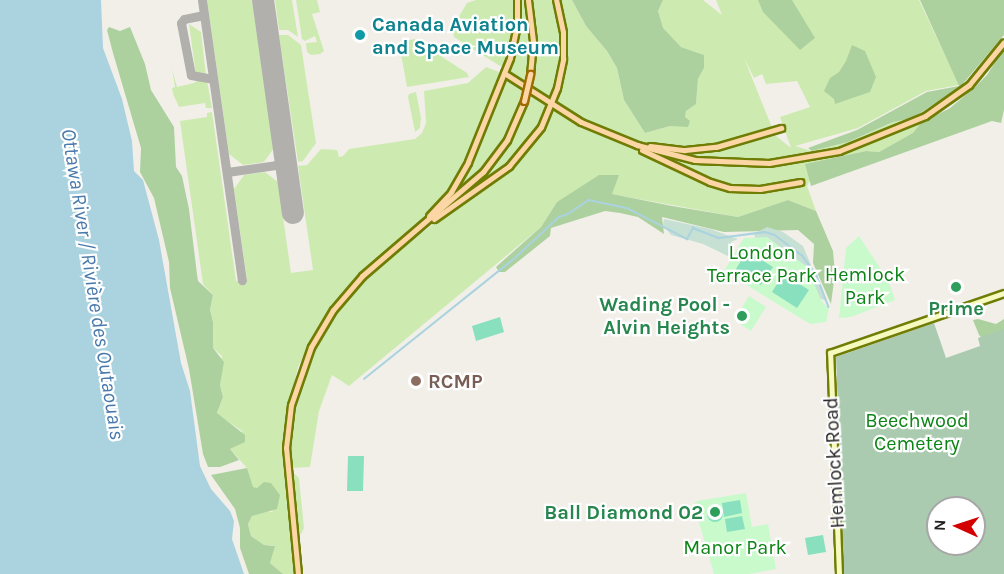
<!DOCTYPE html>
<meta charset="utf-8">
<style>
body{margin:0}
#map{position:relative;width:1004px;height:574px;overflow:hidden;background:#f2efe9;font-family:Karla,sans-serif}
div>[style]{position:absolute}
[style*='--x']{left:calc(var(--x)*1px);top:calc(var(--y)*1px);width:calc(var(--w)*1px);rotate:calc(var(--a)*1deg)}
.grass>*{inset:0;background:#cdebb0}
.forest>*{inset:0;background:#add19e}
.wetland>*{inset:0;background:#c6e0d4}
.cemetery>*{inset:0;background:#aacbaf}
.park>*{inset:0;background:#c8facc}
.pitch>*{inset:0;background:#88e0be}
.round{border-radius:50%}
.water>*{inset:0;background:#aad3df}
.stream>*{height:1.5px;margin:-0.75px;padding:0 0.75px;transform-origin:0.75px;border-radius:0.75px;background:#aad3df}
.taxiway>*{height:9px;margin:-4.5px;padding:0 4.5px;transform-origin:4.5px;border-radius:4.5px;background:#b1b0ac}
.runway>*{height:22px;margin:-11px;padding:0 11px;transform-origin:11px;border-radius:11px;background:#b1b0ac}
.roads{filter:drop-shadow(2px 0 #707d05) drop-shadow(-2px 0 #707d05) drop-shadow(0 2px #707d05) drop-shadow(0 -2px #707d05)}
.secondary>*{height:4.5px;margin:-2.25px;padding:0 2.25px;transform-origin:2.25px;border-radius:2.25px;background:#f7fabf}
.primary>*{height:5px;margin:-2.5px;padding:0 2.5px;transform-origin:2.5px;border-radius:2.5px;background:#fcd6a4}
.bridges{filter:drop-shadow(2px 0 #a06b00) drop-shadow(-2px 0 #a06b00) drop-shadow(0 2px #a06b00) drop-shadow(0 -2px #a06b00)}
.primary-bridge>*{height:5px;margin:-2.5px;padding:0 2.5px;transform-origin:2.5px;border-radius:2.5px;background:#fcd6a4}
.dots>*{width:16px;height:16px;translate:-50% -50%;box-sizing:border-box;border:3px solid #fff;border-radius:50%}
span{translate:-50% -50%;white-space:nowrap;text-align:center;line-height:1.15;-webkit-text-stroke:4.5px #fff;paint-order:stroke}
.culture-label{font-size:20px;color:#0d838f;font-weight:700}
.left{translate:0 -50%;text-align:left}
.park-label{font-size:20px;color:#0c8416}
.leisure-label{font-size:20px;color:#27864d;font-weight:700}
.right{translate:-100% -50%;text-align:right}
.education-label{font-size:20px;color:#785e54;font-weight:700}
.street-label{font-size:20px;color:#222}
.water-label{font-size:21px;color:#4a7aab;font-style:italic}
.north{position:absolute;left:926px;top:496px;width:60px;height:60px;box-sizing:border-box;background:#fff;border:2px solid #a7a7a7;border-radius:50%;rotate:273deg;font-size:16px;font-weight:700;line-height:24px;text-align:center;color:#222}
.north::after{content:'';display:block;margin:auto;width:21px;height:27px;background:#d40000;clip-path:polygon(50% 0,100% 100%,50% 72%,0 100%)}
</style>
<div id="map">
<div class="grass">
<i style="clip-path:polygon(207px 0,252px 0,274px 148px,264px 162px,243px 165px,229px 154px)"></i>
<i style="clip-path:polygon(275px 0,292px 0,298px 37px,288px 30px,279px 30px)"></i>
<i style="clip-path:polygon(296px 0,317px 0,320px 12px,312px 14px,324px 51px,320px 54px,311px 55px,307px 52px,306px 43px,317px 42px,315px 36px,305px 41px,302px 39px)"></i>
<i style="clip-path:polygon(476px 0,514px 0,515px 29px,506px 64px,500px 66px,454px 37px,452px 28px,467px 3px)"></i>
<i style="clip-path:polygon(518px 0,526px 0,531px 32px,531px 55px,526px 82px,508px 70px,518px 37px)"></i>
<i style="clip-path:polygon(531px 0,554px 0,559px 14px,563px 49px,558px 80px,550px 97px,532px 86px,536px 34px)"></i>
<i style="clip-path:polygon(evenodd,557px 0,572px 0,586px 26px,607px 51px,617px 68px,624px 100px,645px 133px,670px 126px,685px 117px,686px 111px,696px 103px,698px 79px,704px 68px,704px 55px,681px 47px,662px 28px,658px 11px,663px 0,703px 0,722px 15px,716px 0,919px 0,959px 85px,926px 91px,858px 128px,795px 146px,812px 151px,848px 142px,893px 122px,913px 118px,921px 123px,914px 133px,879px 152px,866px 151px,806px 164px,810px 180px,807px 186px,816px 211px,788px 200px,738px 217px,611px 194px,557px 202px,541px 227px,349px 386px,332px 375px,319px 411px,310px 467px,289px 468px,293px 414px,299px 388px,323px 331px,343px 303px,381px 263px,521px 159px,545px 125px,556px 100px,564px 68px,565px 25px,557px 0,744px 58px,754px 78px,762px 74px,766px 84px,797px 81px,810px 107px,780px 117px,791px 148px,775px 135px,744px 58px)"></i>
<i style="clip-path:polygon(189px 24px,201px 32px,206px 76px,196px 75px)"></i>
<i style="clip-path:polygon(279px 35px,288px 35px,301px 45px,316px 143px,303px 161px,298px 162px)"></i>
<i style="clip-path:polygon(414px 39px,467px 73px,469px 77px,407px 87px,399px 43px)"></i>
<i style="clip-path:polygon(486px 67px,499px 72px,501px 77px,467px 161px,454px 185px,430px 212px,360px 273px,340px 296px,319px 325px,298px 367px,287px 413px,284px 448px,296px 574px,283px 574px,270px 563px,273px 545px,264px 545px,251px 536px,248px 524px,252px 516px,263px 511px,273px 512px,257px 488px,252px 487px,247px 468px,230px 449px,240px 444px,242px 431px,217px 414px,223px 397px,220px 385px,222px 356px,213px 348px,213px 322px,210px 310px,213px 295px,203px 284px,180px 121px,207px 117px,207px 113px,212px 112px,236px 281px,247px 279px,234px 189px,244px 175px,265px 172px,278px 182px,291px 273px,313px 270px,298px 166px,307px 165px,321px 149px,337px 150px,339px 157px,343px 156px,349px 149px,415px 139px,422px 133px,426px 123px,424px 91px,468px 83px)"></i>
<i style="clip-path:polygon(172px 69px,177px 87px,194px 83px,198px 80px,207px 81px,212px 108px,206px 108px,205px 103px,179px 107px,173px 94px,172px 88px,175px 87px)"></i>
<i style="clip-path:polygon(504px 78px,524px 91px,509px 131px,475px 178px,446px 200px,452px 193px)"></i>
<i style="clip-path:polygon(416px 92px,421px 118px,420px 128px,415px 132px,408px 97px,409px 94px)"></i>
<i style="clip-path:polygon(530px 94px,549px 106px,536px 132px,508px 165px,453px 204px,484px 174px,504px 149px)"></i>
<i style="clip-path:polygon(295px 474px,299px 478px,304px 528px,301px 534px,296px 532px,290px 476px)"></i>
</div>
<div class="forest">
<i style="clip-path:polygon(572px 0,663px 0,658px 11px,663px 28px,681px 47px,704px 55px,704px 68px,698px 79px,696px 104px,686px 111px,685px 117px,690px 121px,688px 127px,670px 126px,645px 133px,624px 100px,617px 68px,607px 51px,586px 26px)"></i>
<i style="clip-path:polygon(758px 0,792px 0,815px 38px,800px 50px,763px 12px)"></i>
<i style="clip-path:polygon(920px 0,1004px 0,1004px 35px,961px 86px,913px 118px,893px 122px,848px 142px,812px 151px,808px 148px,857px 130px,927px 92px,959px 86px)"></i>
<i style="clip-path:polygon(109px 27px,120px 31px,130px 27px,145px 64px,151px 90px,174px 127px,176px 167px,182px 176px,189px 209px,197px 274px,198px 281px,213px 295px,210px 310px,213px 322px,213px 348px,224px 362px,220px 385px,223px 397px,217px 413px,245px 435px,245px 442px,230px 449px,239px 460px,220px 467px,208px 467px,203px 454px,189px 369px,170px 288px,169px 262px,154px 198px,140px 172px,141px 148px,113px 53px,107px 30px)"></i>
<i style="clip-path:polygon(852px 45px,865px 51px,876px 77px,870px 92px,835px 104px,834px 99px,824px 91px,830px 78px,839px 72px,846px 61px)"></i>
<i style="clip-path:polygon(1004px 48px,1004px 110px,1001px 123px,992px 121px,811px 186px,805px 164px,866px 151px,879px 152px,913px 133px,921px 123px,950px 108px,974px 88px,987px 75px)"></i>
<i style="clip-path:polygon(599px 175px,619px 175px,612px 194px,672px 206px,738px 217px,788px 200px,816px 211px,833px 251px,835px 273px,831px 304px,813px 263px,814px 244px,798px 230px,724px 232px,662px 217px,664px 234px,638px 217px,620px 213px,605px 211px,551px 228px,550px 236px,505px 272px,499px 272px,496px 267px,541px 227px,557px 202px)"></i>
<i style="clip-path:polygon(978px 319px,996px 324px,1004px 319px,1004px 368px,992px 349px,979px 335px,973px 320px)"></i>
<i style="clip-path:polygon(247px 468px,253px 487px,257px 488px,264px 482px,271px 483px,280px 495px,277px 509px,252px 516px,248px 524px,251px 536px,264px 545px,275px 546px,270px 563px,283px 574px,249px 574px,240px 548px,240px 528px,235px 509px,211px 475px)"></i>
</div>
<div class="wetland">
<i style="clip-path:polygon(664px 219px,710px 229px,738px 239px,731px 242px,730px 257px,703px 244px,671px 235px,663px 225px)"></i>
<i style="clip-path:polygon(767px 227px,783px 232px,803px 246px,826px 301px,817px 297px,758px 246px,754px 234px)"></i>
</div>
<div class="cemetery">
<i style="clip-path:polygon(evenodd,934px 323px,946px 358px,980px 346px,978px 338px,1004px 329px,1004px 574px,844px 574px,836px 357px,934px 323px,938px 508px,974px 508px,974px 544px,938px 544px,938px 508px)"></i>
</div>
<div class="park">
<i style="clip-path:polygon(859px 236px,888px 280px,895px 300px,851px 317px,839px 318px,846px 248px)"></i>
<i style="clip-path:polygon(767px 237px,807px 267px,821px 300px,829px 309px,826px 322px,810px 324px,724px 271px,744px 238px)"></i>
<i style="clip-path:polygon(749px 296px,766px 307px,751px 331px,734px 320px)"></i>
<i style="clip-path:polygon(746px 493px,752px 527px,768px 524px,776px 569px,749px 574px,714px 574px,694px 505px,697px 501px)"></i>
</div>
<div class="pitch">
<i style="clip-path:polygon(747px 251px,773px 267px,761px 285px,736px 269px)"></i>
<i style="clip-path:polygon(783px 274px,809px 290px,797px 308px,772px 292px)"></i>
<i style="clip-path:polygon(500px 317px,504px 332px,476px 341px,472px 326px)"></i>
<i style="clip-path:polygon(348px 456px,364px 456px,363px 491px,347px 491px)"></i>
<i style="clip-path:polygon(740px 500px,742px 513px,724px 517px,722px 503px)"></i>
<i class="round" style="left:707px;top:506px;width:16px;height:16px"></i>
<i style="clip-path:polygon(742px 516px,745px 529px,727px 532px,725px 519px)"></i>
<i style="clip-path:polygon(823px 535px,826px 552px,808px 555px,805px 538px)"></i>
</div>
<div class="water">
<i style="clip-path:polygon(0 0,101px 0,103px 48px,122px 99px,132px 141px,134px 171px,143px 180px,159px 240px,181px 363px,190px 391px,200px 466px,211px 489px,230px 511px,234px 521px,232px 539px,244px 574px,0 574px)"></i>
</div>
<div class="stream">
<i style="--x:364;--y:379;--w:193;--a:-38.7"></i>
<i style="--x:515;--y:258;--w:60;--a:-43"></i>
<i style="--x:559;--y:217;--w:9;--a:-18"></i>
<i style="--x:568;--y:214;--w:25;--a:-34"></i>
<i style="--x:589;--y:200;--w:39;--a:12"></i>
<i style="--x:627;--y:208;--w:68;--a:27.3"></i>
<i style="--x:687;--y:239;--w:13;--a:-61"></i>
<i style="--x:693;--y:228;--w:28;--a:21"></i>
<i style="--x:719;--y:238;--w:46;--a:-7.4"></i>
<i style="--x:765;--y:232;--w:10;--a:17"></i>
<i style="--x:775;--y:235;--w:34;--a:37"></i>
<i style="--x:802;--y:255;--w:26;--a:54"></i>
<i style="--x:817;--y:276;--w:33;--a:69"></i>
</div>
<div class="taxiway">
<i style="--x:202;--y:0;--w:283;--a:81.9"></i>
<i style="--x:204;--y:15;--w:20;--a:169"></i>
<i style="--x:184;--y:19;--w:5;--a:127"></i>
<i style="--x:181;--y:23;--w:53;--a:79.1"></i>
<i style="--x:191;--y:75;--w:22;--a:10"></i>
<i style="--x:227;--y:172;--w:49;--a:-8.1"></i>
<i style="--x:276;--y:165;--w:9;--a:-36"></i>
<i style="--x:283;--y:160;--w:9;--a:-77"></i>
</div>
<div class="runway">
<i style="--x:263;--y:0;--w:215;--a:82"></i>
</div>
<div class="roads">
<div class="secondary">
<i style="--x:839;--y:574;--w:221;--a:-92.3"></i>
<i style="--x:830;--y:353;--w:184;--a:-19"></i>
</div>
<div class="primary">
<i style="--x:528;--y:0;--w:41;--a:83"></i>
<i style="--x:533;--y:41;--w:33;--a:95"></i>
<i style="--x:504;--y:73;--w:91;--a:32.5"></i>
<i style="--x:581;--y:122;--w:61;--a:22.3"></i>
<i style="--x:637;--y:145;--w:60;--a:14.5"></i>
<i style="--x:695;--y:160;--w:74;--a:2.3"></i>
<i style="--x:769;--y:163;--w:71;--a:-9.7"></i>
<i style="--x:839;--y:151;--w:93;--a:-22.1"></i>
<i style="--x:925;--y:116;--w:54;--a:-35.2"></i>
<i style="--x:969;--y:85;--w:55;--a:-50.9"></i>
<i style="--x:650;--y:146;--w:35;--a:7"></i>
<i style="--x:685;--y:150;--w:31;--a:-6"></i>
<i style="--x:716;--y:147;--w:68;--a:-16.3"></i>
<i style="--x:642;--y:150;--w:75;--a:25.2"></i>
<i style="--x:710;--y:182;--w:21;--a:17"></i>
<i style="--x:730;--y:188;--w:30;--a:2"></i>
<i style="--x:760;--y:189;--w:41;--a:-9.9"></i>
<i style="--x:429;--y:216;--w:33;--a:-47"></i>
<i style="--x:451;--y:192;--w:34;--a:-60"></i>
<i style="--x:468;--y:162;--w:112;--a:-68"></i>
<i style="--x:510;--y:58;--w:34;--a:-78"></i>
<i style="--x:517;--y:25;--w:25;--a:-90"></i>
<i style="--x:434;--y:219;--w:92;--a:-35.2"></i>
<i style="--x:509;--y:166;--w:50;--a:-50.6"></i>
<i style="--x:541;--y:127;--w:42;--a:-67.7"></i>
<i style="--x:557;--y:88;--w:30;--a:-78"></i>
<i style="--x:563;--y:59;--w:27;--a:-90"></i>
<i style="--x:563;--y:32;--w:33;--a:-102"></i>
<i style="--x:298;--y:574;--w:127;--a:-95.4"></i>
<i style="--x:286;--y:448;--w:43;--a:-83.4"></i>
<i style="--x:291;--y:405;--w:61;--a:-71"></i>
<i style="--x:311;--y:347;--w:43;--a:-59.3"></i>
<i style="--x:333;--y:310;--w:45;--a:-49.5"></i>
<i style="--x:362;--y:276;--w:160;--a:-40.7"></i>
<i style="--x:483;--y:172;--w:40;--a:-53"></i>
<i style="--x:507;--y:140;--w:43;--a:-66.4"></i>
</div>
</div>
<div class="bridges">
<div class="primary-bridge">
<i style="--x:524;--y:101;--w:28;--a:-77"></i>
</div>
</div>
<div class="dots">
<i style="left:360px;top:35px;background:#0f9aa8"></i>
<i style="left:956px;top:287px;background:#2e9e5b"></i>
<i style="left:742px;top:316px;background:#2e9e5b"></i>
<i style="left:416px;top:381px;background:#8d6e63"></i>
<i style="left:715px;top:512px;background:#2e9e5b"></i>
</div>
<div class="culture-label">
<span class="left" style="left:372px;top:36px">Canada Aviation<br>and Space Museum</span>
</div>
<div class="park-label">
<span style="left:762px;top:264px">London<br>Terrace Park</span>
<span style="left:865px;top:286px">Hemlock<br>Park</span>
<span style="left:917px;top:432px">Beechwood<br>Cemetery</span>
<span style="left:735px;top:547px">Manor Park</span>
</div>
<div class="leisure-label">
<span class="right" style="left:730px;top:316px">Wading Pool -<br>Alvin Heights</span>
<span style="left:956px;top:308px">Prime</span>
<span class="right" style="left:703px;top:512px">Ball Diamond 02</span>
</div>
<div class="education-label">
<span class="left" style="left:428px;top:381px">RCMP</span>
</div>
<div class="street-label">
<span style="left:834px;top:463px;rotate:-93deg">Hemlock Road</span>
</div>
<div class="water-label">
<span style="left:93px;top:284px;rotate:81deg">Ottawa River / Rivière des Outaouais</span>
</div>
<div class="north">N</div>
</div>
